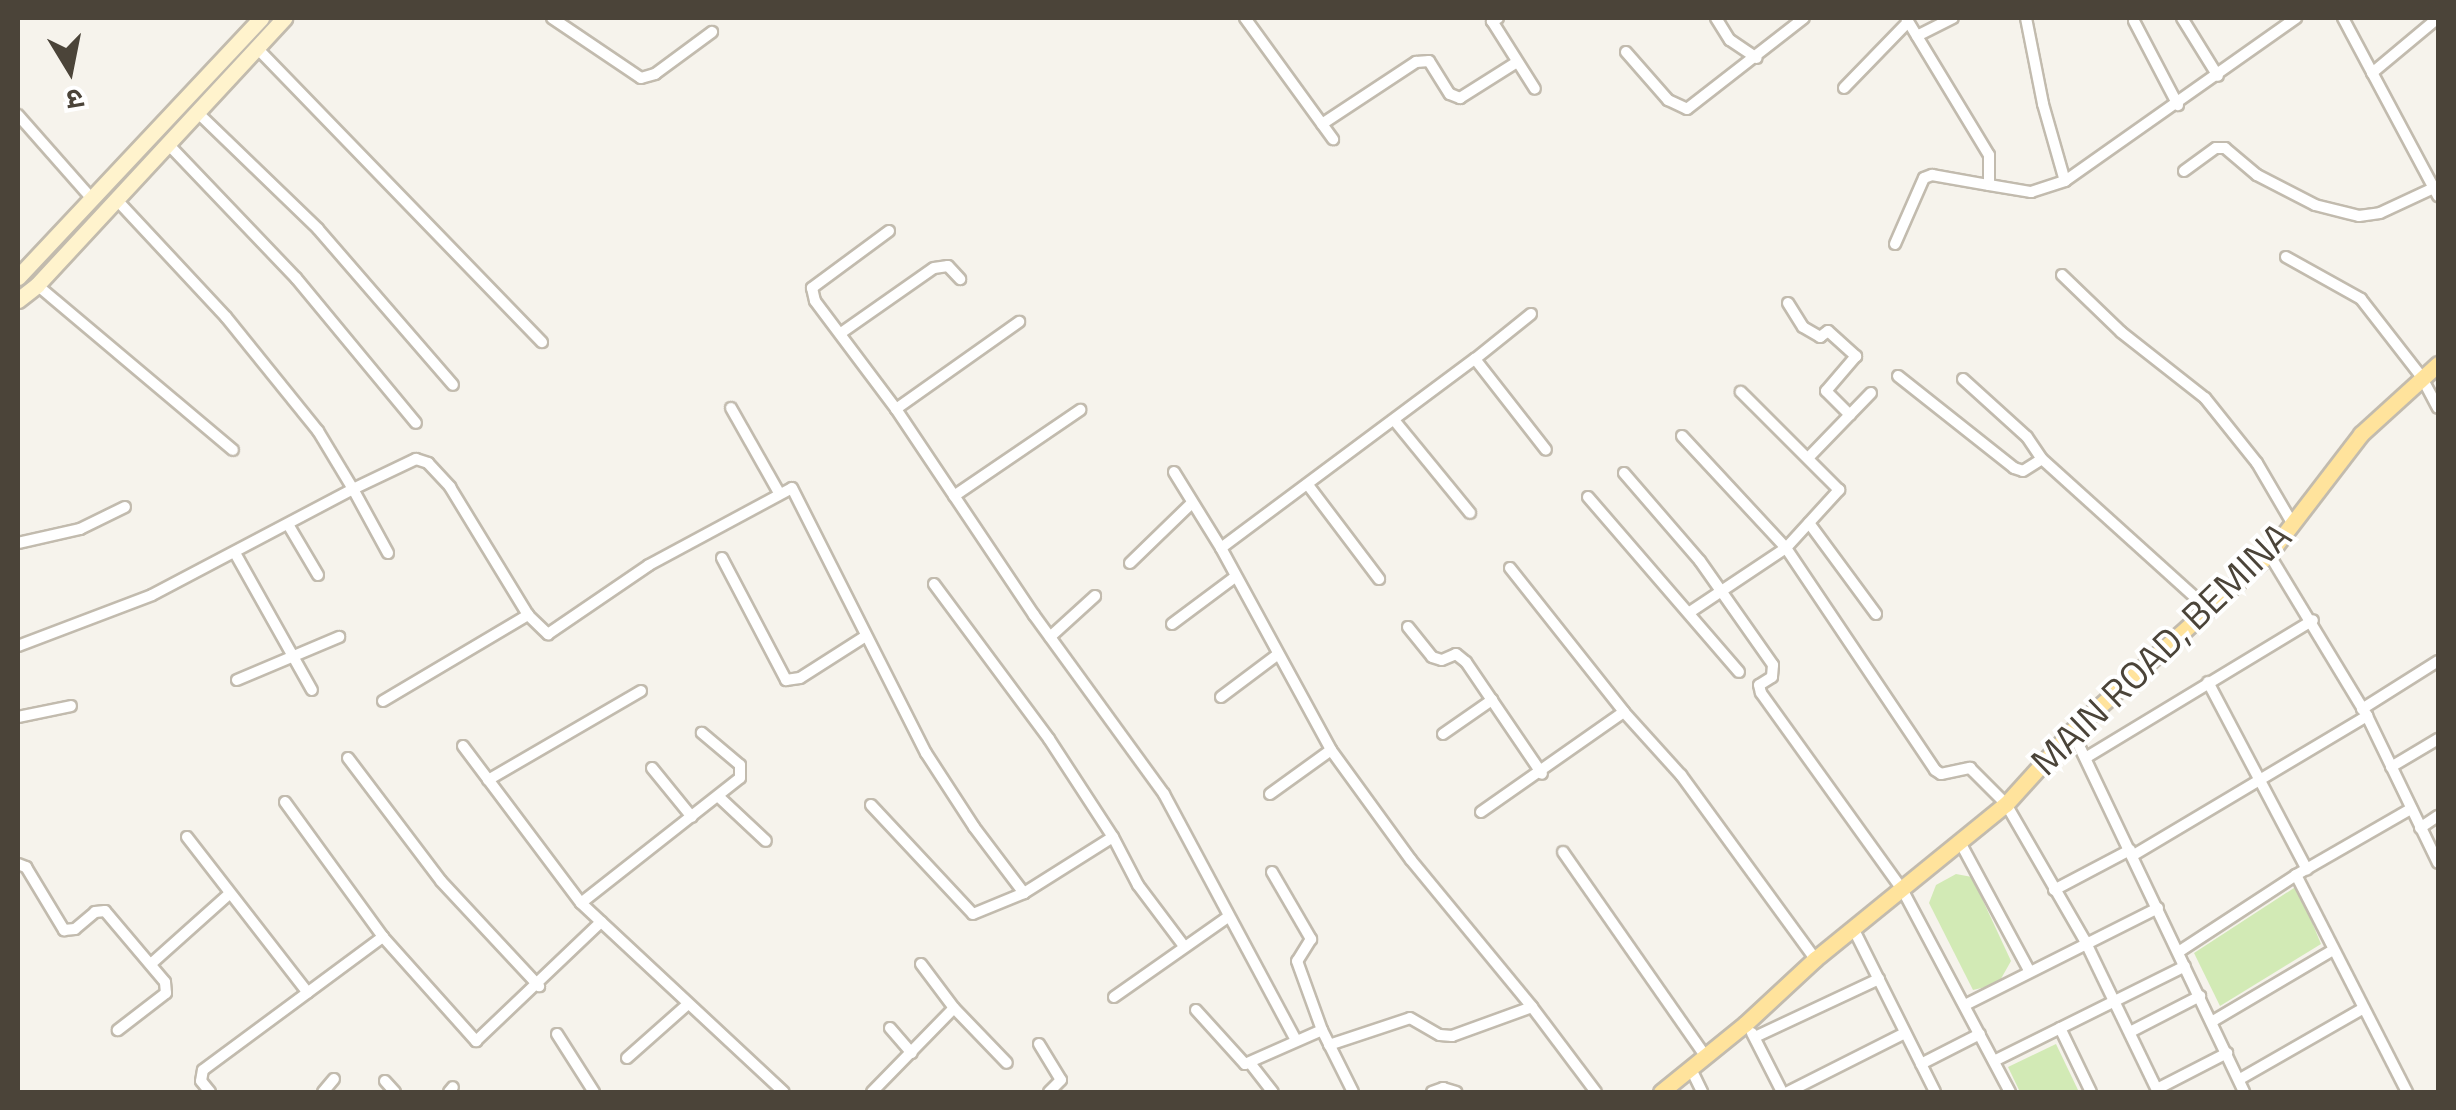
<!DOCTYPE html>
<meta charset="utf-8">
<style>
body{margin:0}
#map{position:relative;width:2456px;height:1110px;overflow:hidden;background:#f6f3ec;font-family:"Titillium Web","Noto Sans Devanagari",sans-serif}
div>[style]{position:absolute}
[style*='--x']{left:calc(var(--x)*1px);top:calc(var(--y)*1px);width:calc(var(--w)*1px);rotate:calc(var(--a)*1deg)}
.green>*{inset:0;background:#d2eab5}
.roads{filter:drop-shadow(2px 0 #c2bbae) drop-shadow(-2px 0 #c2bbae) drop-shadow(0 2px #c2bbae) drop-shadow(0 -2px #c2bbae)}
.street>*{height:10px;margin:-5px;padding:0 5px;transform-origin:5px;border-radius:5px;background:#fff}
.secondary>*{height:15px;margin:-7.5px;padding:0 7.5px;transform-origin:7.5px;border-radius:7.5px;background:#fff3cd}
.primary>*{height:15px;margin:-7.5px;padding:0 7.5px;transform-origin:7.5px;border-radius:7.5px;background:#ffe39c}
span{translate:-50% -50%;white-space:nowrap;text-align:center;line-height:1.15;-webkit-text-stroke:8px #fff;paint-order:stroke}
.street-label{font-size:38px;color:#4b4439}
.frame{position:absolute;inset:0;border:20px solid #4b4439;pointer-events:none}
.north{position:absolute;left:20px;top:20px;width:100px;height:100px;-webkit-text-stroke:8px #fff;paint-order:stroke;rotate:170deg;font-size:28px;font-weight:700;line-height:40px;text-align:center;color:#4b4439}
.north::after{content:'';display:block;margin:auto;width:35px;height:45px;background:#4b4439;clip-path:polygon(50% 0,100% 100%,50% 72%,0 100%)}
</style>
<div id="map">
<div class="green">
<i style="clip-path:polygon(1956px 874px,1972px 877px,2011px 961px,1998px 984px,1973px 990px,1929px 903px,1936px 885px)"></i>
<i style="clip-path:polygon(2297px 886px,2321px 944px,2220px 1006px,2194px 953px)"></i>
<i style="clip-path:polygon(2056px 1044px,2079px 1092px,2020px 1092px,2008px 1067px)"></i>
</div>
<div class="roads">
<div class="street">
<i style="--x:552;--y:18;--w:107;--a:34"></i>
<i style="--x:641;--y:78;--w:15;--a:-16"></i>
<i style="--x:655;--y:74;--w:71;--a:-36.4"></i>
<i style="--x:1245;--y:18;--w:150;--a:54"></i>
<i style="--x:1498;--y:18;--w:7;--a:153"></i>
<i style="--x:1492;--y:21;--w:80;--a:57.7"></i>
<i style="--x:1716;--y:18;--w:26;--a:58"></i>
<i style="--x:1730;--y:40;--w:32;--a:34"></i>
<i style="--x:1906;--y:18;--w:160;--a:58.8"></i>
<i style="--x:1989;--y:155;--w:30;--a:90"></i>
<i style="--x:1989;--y:185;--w:43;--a:9.5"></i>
<i style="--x:2031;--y:192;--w:36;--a:-18"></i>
<i style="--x:2065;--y:181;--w:283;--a:-35.2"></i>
<i style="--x:2026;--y:18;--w:88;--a:78.8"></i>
<i style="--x:2043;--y:104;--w:80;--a:74.1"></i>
<i style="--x:2182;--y:18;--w:68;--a:58.2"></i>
<i style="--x:2343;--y:18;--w:202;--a:61.9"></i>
<i style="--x:2134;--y:21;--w:95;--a:62.4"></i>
<i style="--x:1917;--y:36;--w:40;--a:-26.6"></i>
<i style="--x:256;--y:47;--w:411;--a:45.9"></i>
<i style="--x:1626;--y:52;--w:64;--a:48.8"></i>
<i style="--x:1668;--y:100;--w:21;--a:25"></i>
<i style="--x:1687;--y:109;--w:148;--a:-37.9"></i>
<i style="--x:2372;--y:73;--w:86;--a:-39.8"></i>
<i style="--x:1844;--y:88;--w:92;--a:-45.9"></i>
<i style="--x:197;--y:112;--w:168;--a:44"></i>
<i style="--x:318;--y:229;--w:206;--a:49.1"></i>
<i style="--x:18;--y:115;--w:113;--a:48.6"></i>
<i style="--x:1322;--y:124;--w:113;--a:-33.4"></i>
<i style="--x:1416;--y:62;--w:13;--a:-4"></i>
<i style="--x:1429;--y:61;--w:39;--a:58"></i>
<i style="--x:1450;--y:94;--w:11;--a:22"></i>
<i style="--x:1460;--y:98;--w:67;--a:-32.3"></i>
<i style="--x:167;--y:143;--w:187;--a:46.3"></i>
<i style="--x:296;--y:278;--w:188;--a:50.4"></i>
<i style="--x:2184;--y:171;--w:39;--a:-36"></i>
<i style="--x:2216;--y:148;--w:9;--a:0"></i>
<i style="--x:2225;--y:148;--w:42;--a:40.2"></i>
<i style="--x:2257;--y:175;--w:65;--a:27.3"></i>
<i style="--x:2315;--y:205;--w:45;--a:14"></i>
<i style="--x:2359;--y:216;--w:21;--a:-8"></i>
<i style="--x:2380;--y:213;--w:64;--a:-25"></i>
<i style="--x:889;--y:231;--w:96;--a:143.5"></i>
<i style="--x:812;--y:288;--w:13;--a:77"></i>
<i style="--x:815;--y:301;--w:135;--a:53.1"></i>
<i style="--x:896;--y:409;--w:248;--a:56.2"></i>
<i style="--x:1034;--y:615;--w:221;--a:54"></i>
<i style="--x:1164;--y:794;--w:279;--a:61.8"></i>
<i style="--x:1895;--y:244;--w:72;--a:-66.3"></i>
<i style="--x:1924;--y:178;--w:9;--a:-21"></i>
<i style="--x:1932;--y:175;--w:58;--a:10"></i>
<i style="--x:2286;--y:257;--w:86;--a:29.2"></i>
<i style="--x:2361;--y:299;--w:98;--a:52.1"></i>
<i style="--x:2421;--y:376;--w:36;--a:62"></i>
<i style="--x:2062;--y:275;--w:82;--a:44"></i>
<i style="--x:2121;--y:332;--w:107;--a:38.2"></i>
<i style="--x:2205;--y:398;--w:83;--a:51.3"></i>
<i style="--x:2257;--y:463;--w:69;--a:59.7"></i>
<i style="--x:37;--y:285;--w:256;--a:40.1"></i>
<i style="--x:1788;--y:303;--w:28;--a:58"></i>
<i style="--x:1803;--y:327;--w:20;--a:30"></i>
<i style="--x:1820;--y:337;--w:10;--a:-37"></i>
<i style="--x:1828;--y:331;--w:38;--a:42"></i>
<i style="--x:1856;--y:356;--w:46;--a:130.6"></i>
<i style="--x:1826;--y:391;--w:34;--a:45"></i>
<i style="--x:1531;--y:314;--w:72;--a:141.2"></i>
<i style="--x:1475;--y:359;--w:115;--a:52"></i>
<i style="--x:841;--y:333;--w:113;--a:-35"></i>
<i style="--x:934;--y:268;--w:14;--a:-8"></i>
<i style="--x:948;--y:266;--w:18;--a:47"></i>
<i style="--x:1898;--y:376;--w:148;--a:38.4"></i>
<i style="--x:2014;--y:468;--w:9;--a:18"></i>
<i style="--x:2023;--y:471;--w:22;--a:-32"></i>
<i style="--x:1963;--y:379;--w:86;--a:42.2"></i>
<i style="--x:2027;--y:437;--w:27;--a:56"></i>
<i style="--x:2042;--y:459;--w:224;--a:42.1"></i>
<i style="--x:731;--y:408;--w:95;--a:60.5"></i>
<i style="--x:896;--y:409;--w:151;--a:-35.3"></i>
<i style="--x:1394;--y:420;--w:120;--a:50.7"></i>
<i style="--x:1682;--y:436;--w:153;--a:47.1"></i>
<i style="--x:1786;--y:548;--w:267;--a:56.1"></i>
<i style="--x:1935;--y:770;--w:7;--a:34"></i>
<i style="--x:1941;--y:774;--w:30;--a:-12"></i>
<i style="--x:1970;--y:768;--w:51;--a:45"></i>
<i style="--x:2006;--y:804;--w:158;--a:60"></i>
<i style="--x:2085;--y:941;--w:168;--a:64.2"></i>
<i style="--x:1809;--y:457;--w:89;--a:-45.9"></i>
<i style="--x:1174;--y:472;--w:89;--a:58.3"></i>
<i style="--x:1221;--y:548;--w:230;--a:61.4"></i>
<i style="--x:1331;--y:750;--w:136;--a:54"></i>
<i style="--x:1411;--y:860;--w:190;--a:50.5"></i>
<i style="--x:1532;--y:1007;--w:106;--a:53"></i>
<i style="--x:1624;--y:473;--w:116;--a:49.2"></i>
<i style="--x:1700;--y:561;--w:127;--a:54.9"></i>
<i style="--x:1773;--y:665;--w:12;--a:95"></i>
<i style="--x:1772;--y:677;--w:15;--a:148"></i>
<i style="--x:1759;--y:685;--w:8;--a:76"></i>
<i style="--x:1761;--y:693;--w:241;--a:54.3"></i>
<i style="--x:1902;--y:889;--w:230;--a:62"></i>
<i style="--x:1308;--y:485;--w:118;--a:52.9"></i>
<i style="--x:954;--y:496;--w:153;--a:-34.3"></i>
<i style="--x:1588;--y:497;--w:231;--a:49.2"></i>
<i style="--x:1809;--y:523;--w:113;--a:53.6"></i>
<i style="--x:289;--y:526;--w:57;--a:59.4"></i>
<i style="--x:18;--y:543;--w:64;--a:-12.7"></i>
<i style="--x:80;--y:529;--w:50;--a:-26.1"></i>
<i style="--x:1221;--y:548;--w:317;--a:-36.7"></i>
<i style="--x:235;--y:553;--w:157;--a:60.7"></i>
<i style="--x:388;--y:553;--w:73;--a:-118.7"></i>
<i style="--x:353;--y:489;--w:70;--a:-25.5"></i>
<i style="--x:416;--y:459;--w:13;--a:18"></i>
<i style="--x:428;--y:463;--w:33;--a:47"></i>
<i style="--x:450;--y:487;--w:150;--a:58.6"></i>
<i style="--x:528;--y:615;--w:28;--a:44"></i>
<i style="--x:548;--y:634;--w:122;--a:-34.3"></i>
<i style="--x:649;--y:565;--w:162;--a:-28.3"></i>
<i style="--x:792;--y:488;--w:297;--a:63.2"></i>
<i style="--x:926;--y:753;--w:88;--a:57"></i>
<i style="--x:974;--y:827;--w:83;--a:52.9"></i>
<i style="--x:2269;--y:554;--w:189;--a:58.8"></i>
<i style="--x:2367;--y:716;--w:163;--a:64.2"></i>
<i style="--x:722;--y:558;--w:138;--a:62.3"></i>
<i style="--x:786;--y:680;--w:14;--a:-8"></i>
<i style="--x:800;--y:678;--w:78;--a:-32.5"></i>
<i style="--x:1130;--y:563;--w:86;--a:-44.1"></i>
<i style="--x:1510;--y:568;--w:184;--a:51.6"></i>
<i style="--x:1624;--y:712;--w:85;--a:47.9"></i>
<i style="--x:1681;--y:775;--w:228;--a:53.9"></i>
<i style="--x:934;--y:584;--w:193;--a:53.4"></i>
<i style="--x:1049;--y:739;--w:117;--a:56.9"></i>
<i style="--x:1113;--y:837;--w:54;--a:62.5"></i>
<i style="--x:1138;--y:885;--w:76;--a:53"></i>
<i style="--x:1690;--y:612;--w:115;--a:-33.7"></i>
<i style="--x:1786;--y:548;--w:79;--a:-47.6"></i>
<i style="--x:1839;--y:490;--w:139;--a:-135"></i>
<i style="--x:1172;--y:624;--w:79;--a:-36.7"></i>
<i style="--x:1408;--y:627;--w:38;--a:51"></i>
<i style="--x:1432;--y:657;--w:10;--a:17"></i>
<i style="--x:1442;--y:660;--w:15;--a:-23"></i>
<i style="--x:1456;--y:654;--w:13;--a:39"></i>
<i style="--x:1466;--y:662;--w:135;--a:55.8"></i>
<i style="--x:1050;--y:637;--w:61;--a:-42.3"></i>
<i style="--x:18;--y:646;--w:143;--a:-20.8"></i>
<i style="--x:152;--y:595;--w:227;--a:-27.8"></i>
<i style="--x:353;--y:489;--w:68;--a:-121.1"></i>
<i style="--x:318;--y:431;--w:146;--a:-128.9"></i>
<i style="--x:226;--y:317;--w:161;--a:-133"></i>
<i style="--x:237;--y:680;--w:111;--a:-22.9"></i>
<i style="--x:2208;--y:682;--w:212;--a:62.2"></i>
<i style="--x:1221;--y:697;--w:70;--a:-36.9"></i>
<i style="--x:383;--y:701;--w:169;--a:-30.7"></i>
<i style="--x:2362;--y:709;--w:90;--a:-32.3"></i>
<i style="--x:18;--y:717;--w:54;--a:-11.7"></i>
<i style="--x:2072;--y:731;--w:400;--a:64.5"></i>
<i style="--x:1443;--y:734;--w:60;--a:-34.8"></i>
<i style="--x:463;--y:746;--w:196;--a:53.1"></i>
<i style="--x:581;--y:903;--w:277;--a:43"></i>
<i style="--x:2087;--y:757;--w:264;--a:-31.2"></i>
<i style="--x:348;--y:758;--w:154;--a:52.9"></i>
<i style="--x:441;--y:881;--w:144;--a:47"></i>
<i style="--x:2391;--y:767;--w:55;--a:-30.8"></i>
<i style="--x:652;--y:768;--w:63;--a:50.8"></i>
<i style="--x:488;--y:780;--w:177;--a:-30.2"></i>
<i style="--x:1270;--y:794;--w:75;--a:-35.8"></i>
<i style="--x:719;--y:797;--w:64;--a:43.1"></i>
<i style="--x:285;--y:802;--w:167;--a:54"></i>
<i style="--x:383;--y:937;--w:140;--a:48.2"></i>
<i style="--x:476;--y:1041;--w:173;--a:-43.6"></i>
<i style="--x:871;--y:805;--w:149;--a:46.9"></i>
<i style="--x:973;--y:914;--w:55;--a:-22.4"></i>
<i style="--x:1024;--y:893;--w:105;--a:-32.2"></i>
<i style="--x:1481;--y:812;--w:174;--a:-35"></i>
<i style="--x:2420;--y:828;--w:22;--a:-34"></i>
<i style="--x:187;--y:837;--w:197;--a:52.2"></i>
<i style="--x:1961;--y:844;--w:145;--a:61.7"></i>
<i style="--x:1563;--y:852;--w:246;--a:55.1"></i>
<i style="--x:2132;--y:856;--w:274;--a:-30.8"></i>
<i style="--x:18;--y:864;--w:9;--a:21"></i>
<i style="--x:26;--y:867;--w:74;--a:58.9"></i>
<i style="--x:64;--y:930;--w:11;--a:-5"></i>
<i style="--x:75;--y:929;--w:26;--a:-40"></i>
<i style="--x:95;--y:912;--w:10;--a:-6"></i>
<i style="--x:105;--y:911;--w:93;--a:49.8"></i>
<i style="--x:165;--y:982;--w:11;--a:85"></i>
<i style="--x:166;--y:993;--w:61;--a:142.4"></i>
<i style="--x:1272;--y:872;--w:78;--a:59.8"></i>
<i style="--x:1311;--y:939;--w:26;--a:122"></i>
<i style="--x:1297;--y:961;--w:73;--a:70.1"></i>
<i style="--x:1322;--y:1030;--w:69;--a:63.4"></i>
<i style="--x:2296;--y:875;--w:244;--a:62.9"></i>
<i style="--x:2054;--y:890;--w:86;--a:-27.8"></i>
<i style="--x:581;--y:903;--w:202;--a:-38.2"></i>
<i style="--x:740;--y:778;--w:13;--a:-90"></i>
<i style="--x:740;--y:765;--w:50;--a:-139.9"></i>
<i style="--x:1853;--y:928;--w:183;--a:63.4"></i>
<i style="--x:2180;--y:951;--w:139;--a:-33.2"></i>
<i style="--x:2296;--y:875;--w:133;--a:-29.9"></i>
<i style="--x:152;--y:963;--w:102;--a:-41.8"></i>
<i style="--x:1114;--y:997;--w:139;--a:-35.1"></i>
<i style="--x:1965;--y:1005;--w:216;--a:-26.7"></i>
<i style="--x:954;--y:1008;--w:76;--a:46.1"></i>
<i style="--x:1196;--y:1010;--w:73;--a:47.8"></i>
<i style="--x:1245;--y:1064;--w:84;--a:-23.8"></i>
<i style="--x:2213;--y:1021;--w:139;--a:-30.6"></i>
<i style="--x:890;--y:1028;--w:33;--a:49"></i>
<i style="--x:2060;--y:1028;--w:71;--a:64.2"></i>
<i style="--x:2130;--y:1032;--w:79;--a:-27.2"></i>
<i style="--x:1752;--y:1033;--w:66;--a:63"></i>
<i style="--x:557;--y:1034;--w:69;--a:57.5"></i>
<i style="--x:1755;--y:1037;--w:137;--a:-25.1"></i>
<i style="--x:1039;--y:1044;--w:42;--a:58.6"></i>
<i style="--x:1061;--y:1080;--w:17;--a:135"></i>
<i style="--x:1329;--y:1045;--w:85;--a:-18.4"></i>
<i style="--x:1410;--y:1018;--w:34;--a:30"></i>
<i style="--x:1440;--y:1035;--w:12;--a:5"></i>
<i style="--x:1452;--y:1036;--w:85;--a:-19.9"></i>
<i style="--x:627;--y:1058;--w:81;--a:-41.5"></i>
<i style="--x:1994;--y:1061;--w:213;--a:-26.4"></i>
<i style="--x:1250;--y:1063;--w:37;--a:52"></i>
<i style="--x:1921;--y:1064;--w:66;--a:-27"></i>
<i style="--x:1690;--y:1067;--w:28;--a:64"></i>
<i style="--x:2240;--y:1079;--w:141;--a:-29.8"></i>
<i style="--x:385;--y:1081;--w:15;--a:48"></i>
<i style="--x:2157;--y:1089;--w:79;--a:-27.2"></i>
<i style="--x:210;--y:1092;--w:14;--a:-129"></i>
<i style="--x:201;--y:1081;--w:11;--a:-80"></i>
<i style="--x:203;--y:1070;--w:224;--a:-36.5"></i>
<i style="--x:323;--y:1092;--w:17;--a:-50"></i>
<i style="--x:449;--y:1092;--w:6;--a:-51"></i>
<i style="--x:872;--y:1092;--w:117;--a:-45.7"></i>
<i style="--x:954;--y:1008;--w:55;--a:-126.9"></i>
<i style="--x:1432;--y:1092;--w:12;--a:-20"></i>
<i style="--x:1443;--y:1088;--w:14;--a:17"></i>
<i style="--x:1788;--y:1092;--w:131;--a:-26.8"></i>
</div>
<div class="secondary">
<i style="--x:18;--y:277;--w:355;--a:-46.8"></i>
<i style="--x:18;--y:300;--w:24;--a:-38"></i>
<i style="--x:37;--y:285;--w:364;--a:-47.2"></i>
</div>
<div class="primary">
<i style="--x:1661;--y:1092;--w:108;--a:-39"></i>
<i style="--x:1745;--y:1024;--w:96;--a:-42.9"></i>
<i style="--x:1815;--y:959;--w:246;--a:-39.1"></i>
<i style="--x:2006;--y:804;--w:98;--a:-47.9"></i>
<i style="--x:2072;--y:731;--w:265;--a:-41.9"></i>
<i style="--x:2269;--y:554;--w:151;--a:-52.5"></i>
<i style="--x:2361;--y:434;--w:104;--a:-42.3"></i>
</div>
</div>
<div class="street-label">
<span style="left:2161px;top:649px;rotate:-44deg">MAIN ROAD, BEMINA</span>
</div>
<div class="frame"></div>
<div class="north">उ</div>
</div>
